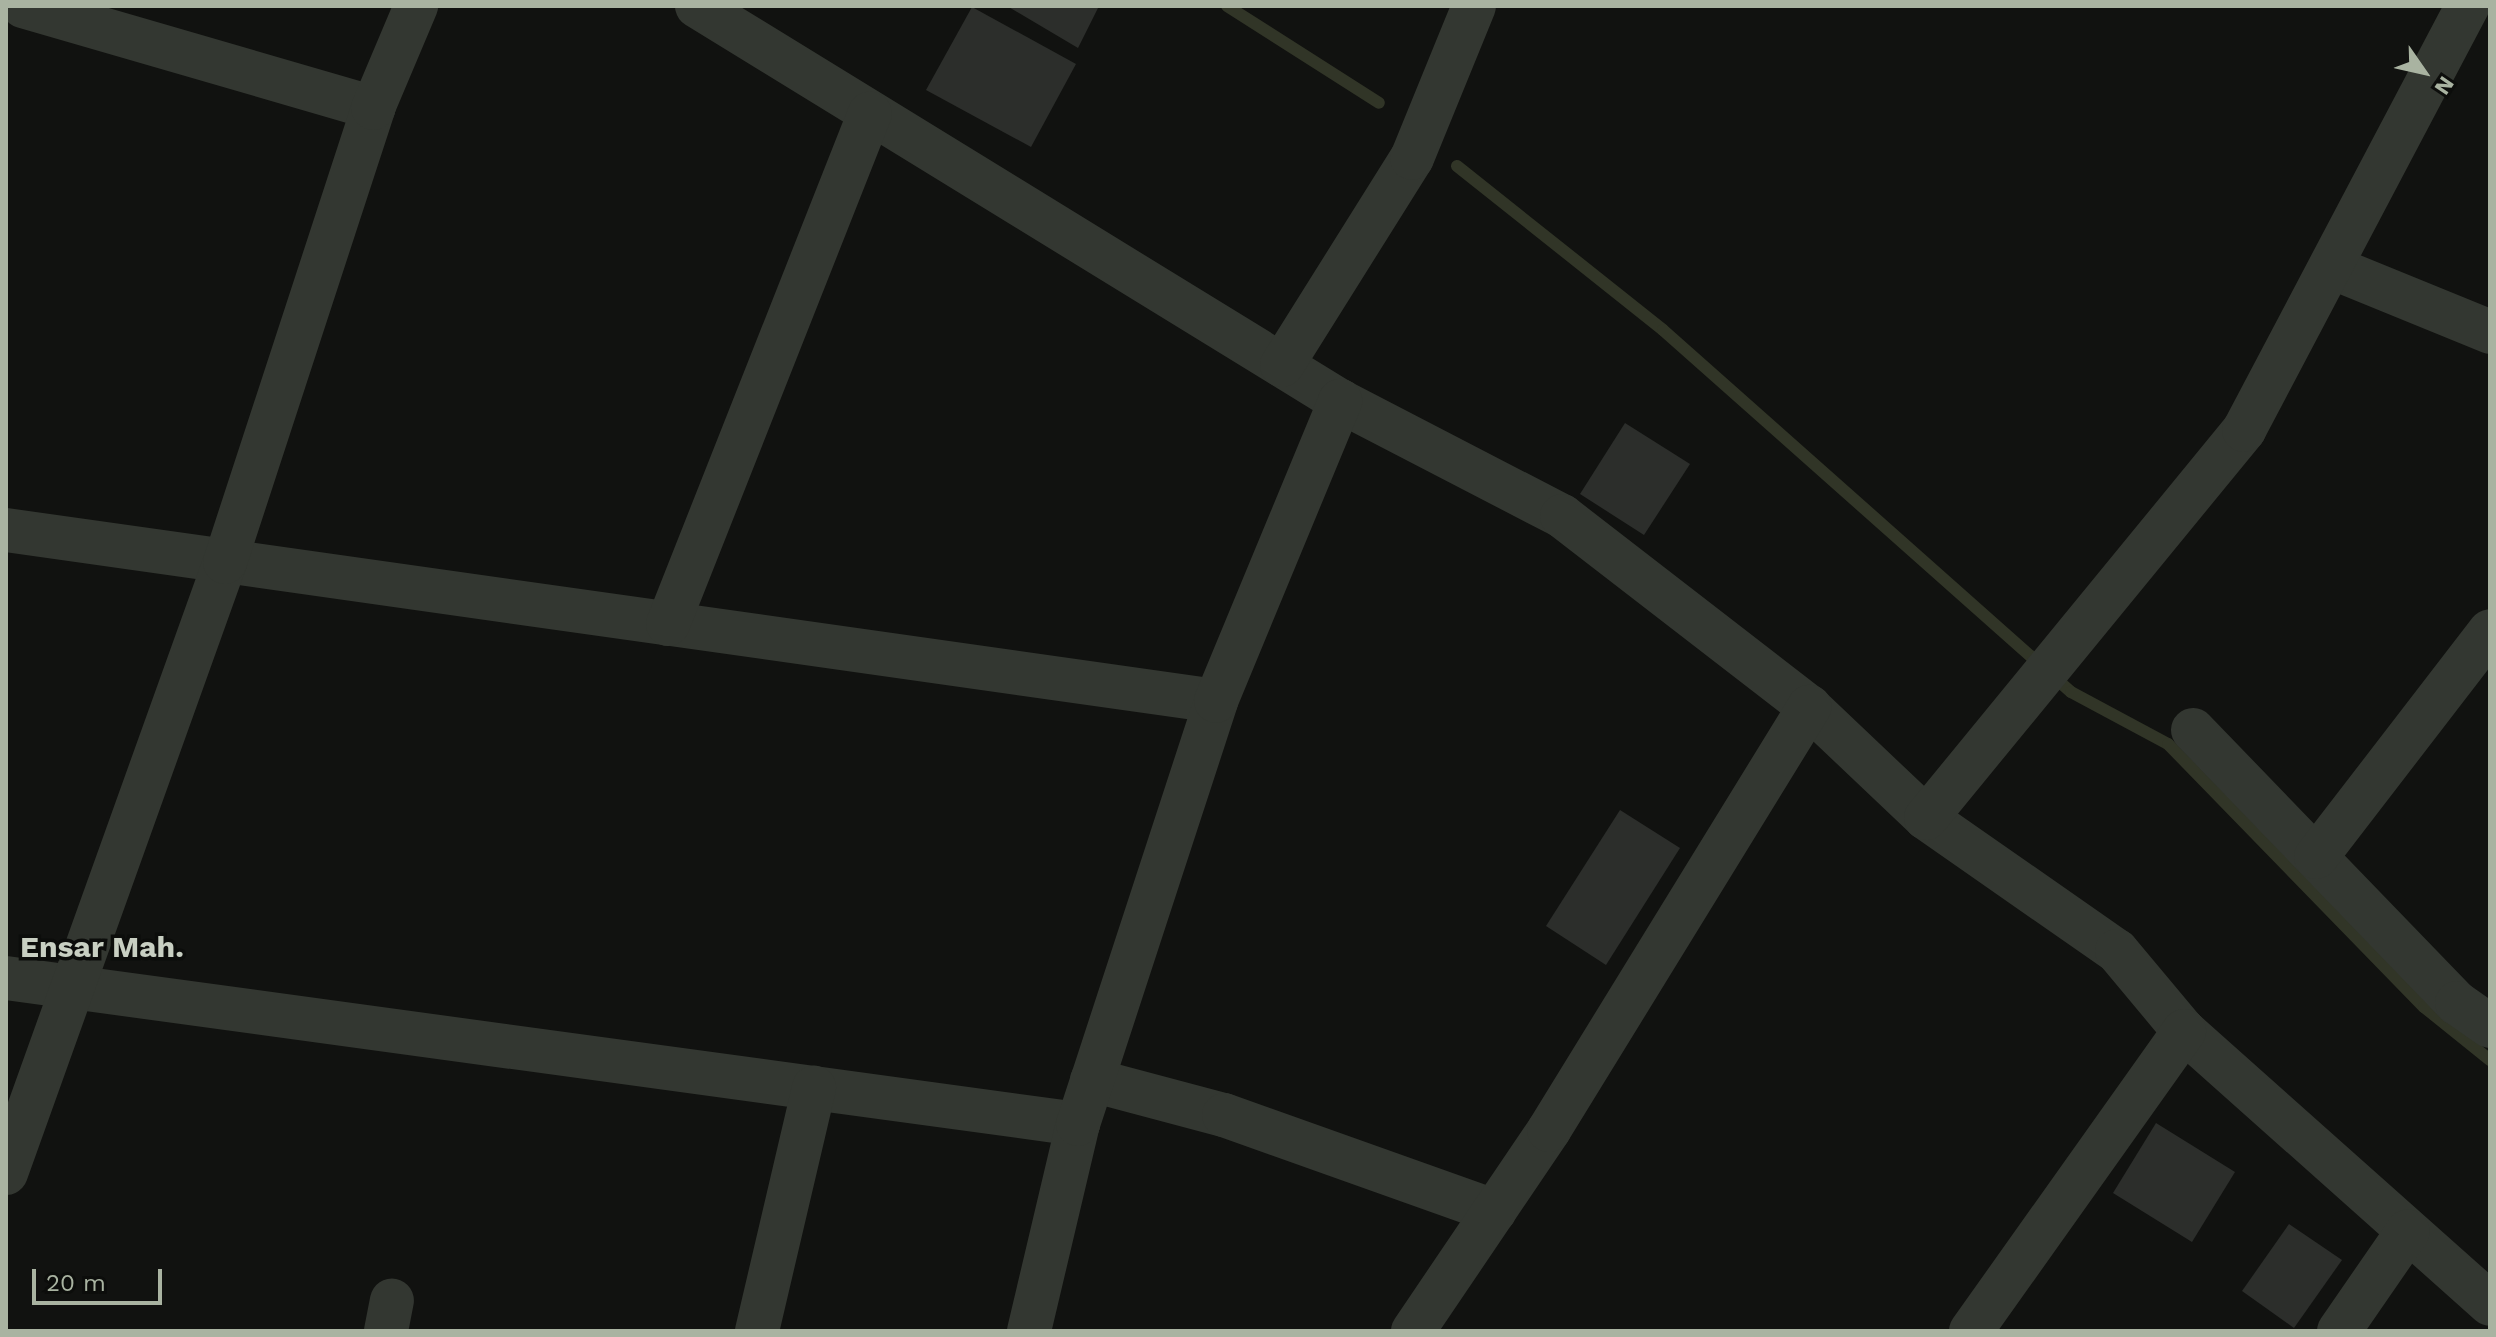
<!DOCTYPE html>
<style>
body{margin:0}
#map{position:relative;width:2496px;height:1337px;overflow:hidden;background:#111210;font-family:"Work Sans",sans-serif}
div>[style]{position:absolute}
[style*='--x']{left:calc(var(--x)*1px);top:calc(var(--y)*1px);width:calc(var(--w)*1px);rotate:calc(var(--a)*1deg)}
.stream>*{height:12px;margin:-6px;padding:0 6px;transform-origin:6px;border-radius:6px;background:#313527}
.building>*{inset:0;background:#2c2e2b}
.minor>*{height:44px;margin:-22px;padding:0 22px;transform-origin:22px;border-radius:22px;background:#333731}
span{translate:-50% -50%;white-space:nowrap;text-align:center;line-height:1.15;-webkit-text-stroke:7px #0c0d0b;paint-order:stroke}
.district-label{font-size:30px;color:#c8cfc2;font-weight:700}
.frame{position:absolute;inset:0;border:8px solid #a9b3a1;pointer-events:none}
.north{position:absolute;left:2384px;top:32px;width:80px;height:80px;-webkit-text-stroke:6px #0c0d0b;paint-order:stroke;rotate:124deg;font-size:22px;font-weight:700;line-height:32px;text-align:center;color:#a9b3a1}
.north::after{content:'';display:block;margin:auto;width:28px;height:36px;background:#a9b3a1;clip-path:polygon(50% 0,100% 100%,50% 72%,0 100%)}
.scale{position:absolute;left:32px;top:1269px;width:130px;height:36px;box-sizing:border-box;border:4px solid #a9b3a1;border-top:0;padding-left:10px;font-size:24px;line-height:28px;white-space:nowrap;color:#a9b3a1;-webkit-text-stroke:6px #0c0d0b;paint-order:stroke}
</style>
<div id="map">
<div class="stream">
<i style="--x:1227;--y:6;--w:180;--a:32.5"></i>
<i style="--x:1457;--y:166;--w:263;--a:38.5"></i>
<i style="--x:1663;--y:330;--w:545;--a:41.58"></i>
<i style="--x:2071;--y:692;--w:110;--a:28.2"></i>
<i style="--x:2168;--y:744;--w:367;--a:45.8"></i>
<i style="--x:2424;--y:1007;--w:85;--a:38.8"></i>
</div>
<div class="building">
<i style="clip-path:polygon(1007px 6px,1099px 6px,1078px 48px)"></i>
<i style="clip-path:polygon(972px 7px,1076px 64px,1031px 147px,926px 90px)"></i>
<i style="clip-path:polygon(1625px 423px,1690px 464px,1644px 535px,1580px 494px)"></i>
<i style="clip-path:polygon(1620px 810px,1680px 848px,1606px 965px,1546px 926px)"></i>
<i style="clip-path:polygon(2156px 1123px,2235px 1172px,2192px 1242px,2113px 1193px)"></i>
<i style="clip-path:polygon(2289px 1224px,2342px 1260px,2294px 1328px,2242px 1291px)"></i>
</div>
<div class="minor">
<i style="--x:23;--y:6;--w:365;--a:16.2"></i>
<i style="--x:697;--y:6;--w:755;--a:31.56"></i>
<i style="--x:1340;--y:401;--w:250;--a:27.4"></i>
<i style="--x:1562;--y:516;--w:312;--a:37.7"></i>
<i style="--x:1809;--y:707;--w:161;--a:43.5"></i>
<i style="--x:1926;--y:818;--w:233;--a:34.9"></i>
<i style="--x:2117;--y:951;--w:104;--a:50.1"></i>
<i style="--x:2184;--y:1031;--w:410;--a:41.7"></i>
<i style="--x:2331;--y:267;--w:172;--a:22.2"></i>
<i style="--x:1282;--y:365;--w:244;--a:-57.9"></i>
<i style="--x:1412;--y:158;--w:164;--a:-67.8"></i>
<i style="--x:6;--y:530;--w:1222;--a:8.04"></i>
<i style="--x:668;--y:624;--w:549;--a:-68.43"></i>
<i style="--x:2193;--y:730;--w:380;--a:46"></i>
<i style="--x:2457;--y:1003;--w:40;--a:34.9"></i>
<i style="--x:1926;--y:818;--w:502;--a:-50.66"></i>
<i style="--x:2244;--y:430;--w:480;--a:-62.2"></i>
<i style="--x:2316;--y:857;--w:285;--a:-52.4"></i>
<i style="--x:6;--y:978;--w:1082;--a:7.76"></i>
<i style="--x:1092;--y:1080;--w:137;--a:14.9"></i>
<i style="--x:1224;--y:1115;--w:287;--a:19.6"></i>
<i style="--x:6;--y:1173;--w:649;--a:-70.28"></i>
<i style="--x:225;--y:562;--w:478;--a:-71.9"></i>
<i style="--x:373;--y:108;--w:111;--a:-67.1"></i>
<i style="--x:386;--y:1331;--w:31;--a:-79"></i>
<i style="--x:757;--y:1331;--w:250;--a:-76.8"></i>
<i style="--x:1029;--y:1331;--w:213;--a:-76.7"></i>
<i style="--x:1078;--y:1124;--w:445;--a:-71.9"></i>
<i style="--x:1216;--y:701;--w:325;--a:-67.5"></i>
<i style="--x:1413;--y:1331;--w:243;--a:-55.9"></i>
<i style="--x:1549;--y:1130;--w:497;--a:-58.4"></i>
<i style="--x:1971;--y:1331;--w:368;--a:-54.6"></i>
<i style="--x:2339;--y:1331;--w:121;--a:-55.4"></i>
</div>
<div class="district-label">
<span style="left:102px;top:947px">Ensar Mah.</span>
</div>
<div class="frame"></div>
<div class="north">N</div>
<div class="scale">20 m</div>
</div>
